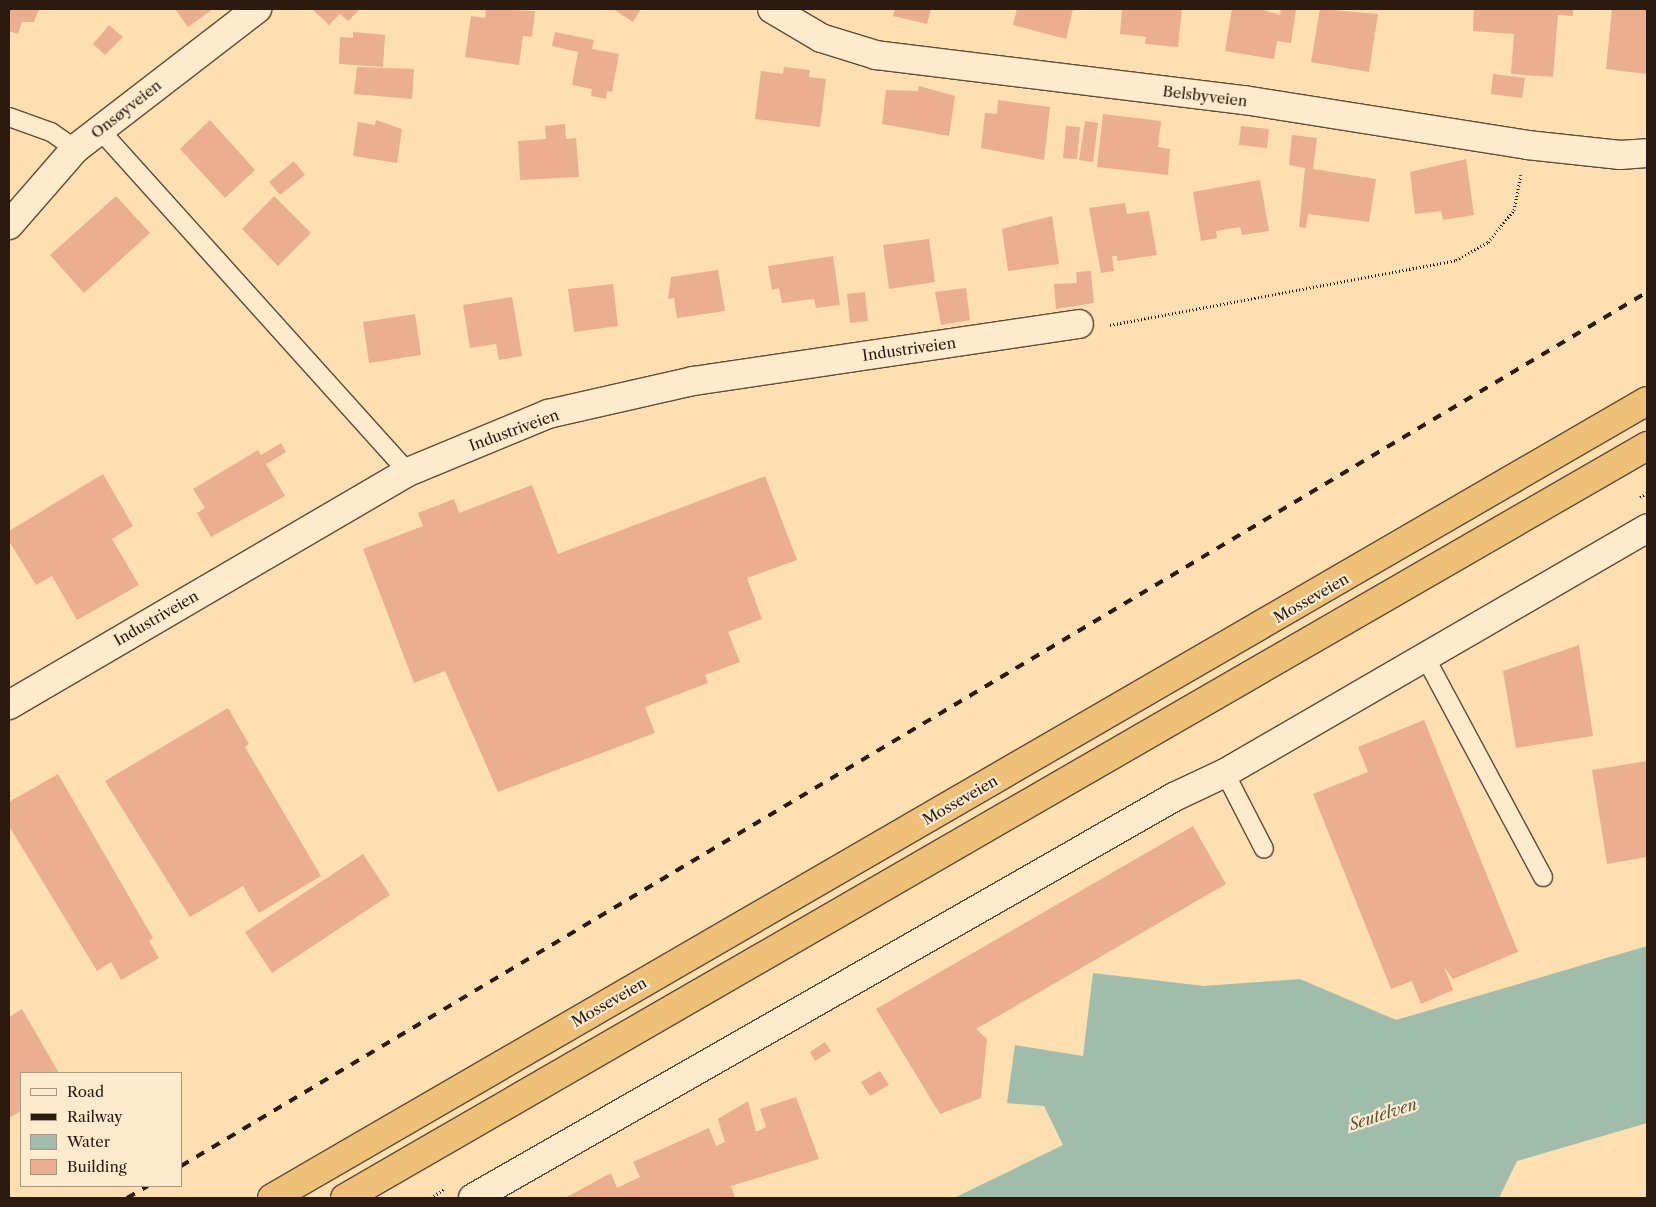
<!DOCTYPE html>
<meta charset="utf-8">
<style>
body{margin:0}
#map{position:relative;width:1656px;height:1207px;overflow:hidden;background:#fedfb1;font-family:"Libre Caslon Text",serif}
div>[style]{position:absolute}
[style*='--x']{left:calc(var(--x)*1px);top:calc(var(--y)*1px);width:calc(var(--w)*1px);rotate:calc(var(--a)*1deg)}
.water>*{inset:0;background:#a0bdac}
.building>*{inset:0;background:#ebae8e}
.path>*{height:3px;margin-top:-1.5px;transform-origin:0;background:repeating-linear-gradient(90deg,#2c1a10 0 1px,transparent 0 3.5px)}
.roads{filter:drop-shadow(1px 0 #604b38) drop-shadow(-1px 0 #604b38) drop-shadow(0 1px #604b38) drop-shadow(0 -1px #604b38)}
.lane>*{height:18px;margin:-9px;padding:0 9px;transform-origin:9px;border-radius:9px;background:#feeacc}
.street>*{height:28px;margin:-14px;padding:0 14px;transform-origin:14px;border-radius:14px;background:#feeacc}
.secondary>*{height:28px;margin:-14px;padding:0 14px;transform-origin:14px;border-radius:14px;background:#feeacc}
.highway>*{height:28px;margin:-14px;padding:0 14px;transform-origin:14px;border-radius:14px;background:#efc078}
.rail>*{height:4px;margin-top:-2px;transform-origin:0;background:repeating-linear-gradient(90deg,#2c1a10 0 9px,transparent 0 18px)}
span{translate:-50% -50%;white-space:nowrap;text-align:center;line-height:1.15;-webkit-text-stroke:4.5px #feeacc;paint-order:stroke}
.street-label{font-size:15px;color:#2c1a10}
.water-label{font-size:16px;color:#555347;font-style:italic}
.frame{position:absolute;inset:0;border:10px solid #2c1a10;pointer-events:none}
.legend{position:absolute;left:20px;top:1072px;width:162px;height:115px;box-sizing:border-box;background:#feeacc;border:1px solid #aa9781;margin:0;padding:6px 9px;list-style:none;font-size:15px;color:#2c1a10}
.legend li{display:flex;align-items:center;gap:10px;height:25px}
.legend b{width:25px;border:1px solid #aa9781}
</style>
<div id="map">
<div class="water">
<i style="clip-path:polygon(1647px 946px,1647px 1123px,1517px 1161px,1499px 1198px,954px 1198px,1063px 1145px,1044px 1106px,1007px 1103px,1015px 1045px,1083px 1056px,1093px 973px,1204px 986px,1300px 979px,1396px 1020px)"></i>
</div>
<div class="building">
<i style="clip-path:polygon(9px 9px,39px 9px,34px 22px,22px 22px,18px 34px,9px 31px)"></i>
<i style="clip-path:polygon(175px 9px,213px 9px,188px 27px)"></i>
<i style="clip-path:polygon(312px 9px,360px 9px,348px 21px,340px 14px,329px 25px)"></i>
<i style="clip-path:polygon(486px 9px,535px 11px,532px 37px,523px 36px,519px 65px,465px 57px,471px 16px,485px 18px)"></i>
<i style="clip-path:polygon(613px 9px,641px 9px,633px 22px)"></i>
<i style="clip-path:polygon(895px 9px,931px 9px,927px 24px,893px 16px)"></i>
<i style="clip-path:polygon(1017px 9px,1073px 9px,1066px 39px,1013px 25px)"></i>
<i style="clip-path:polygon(1122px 9px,1182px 9px,1178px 47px,1145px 44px,1146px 37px,1120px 34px)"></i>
<i style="clip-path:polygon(1232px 9px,1260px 9px,1280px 15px,1281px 9px,1296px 10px,1291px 43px,1277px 41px,1274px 59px,1225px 51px)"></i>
<i style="clip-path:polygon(1320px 9px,1378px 14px,1369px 72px,1311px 62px)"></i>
<i style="clip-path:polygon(1474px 9px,1573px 9px,1573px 16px,1558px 15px,1553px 77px,1511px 74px,1514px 34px,1473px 31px)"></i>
<i style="clip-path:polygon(1612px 9px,1647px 9px,1647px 74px,1606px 69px)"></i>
<i style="clip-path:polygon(109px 25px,123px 37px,105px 55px,93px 44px)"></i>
<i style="clip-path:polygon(353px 32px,385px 35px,383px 67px,339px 64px,340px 37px,353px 38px)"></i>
<i style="clip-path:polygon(555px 32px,594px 40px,592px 49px,619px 54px,612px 92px,607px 91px,606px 99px,591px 96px,592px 89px,572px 85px,578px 52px,552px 46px)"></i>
<i style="clip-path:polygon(357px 67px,414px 69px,412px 99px,354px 94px)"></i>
<i style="clip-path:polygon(784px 67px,810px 70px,809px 77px,826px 79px,820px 127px,755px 119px,761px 71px,783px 74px)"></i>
<i style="clip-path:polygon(1493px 74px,1525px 78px,1522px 98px,1491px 94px)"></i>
<i style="clip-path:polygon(919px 86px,955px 96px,949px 136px,882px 124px,886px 90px,918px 91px)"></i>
<i style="clip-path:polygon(998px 100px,1050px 107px,1044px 160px,981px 148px,985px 113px,997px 114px)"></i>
<i style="clip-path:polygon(1103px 114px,1161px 121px,1158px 147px,1170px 149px,1168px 175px,1097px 167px)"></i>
<i style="clip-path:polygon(210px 120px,255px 170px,225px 198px,180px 149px)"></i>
<i style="clip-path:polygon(376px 120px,402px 129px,397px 163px,353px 156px,358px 122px,375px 125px)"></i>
<i style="clip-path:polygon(1085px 121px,1098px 123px,1093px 162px,1079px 160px)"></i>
<i style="clip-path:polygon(565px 124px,566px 139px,576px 138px,579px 177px,520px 180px,518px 141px,546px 139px,545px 126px)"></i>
<i style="clip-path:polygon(1066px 126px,1080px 127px,1077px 159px,1063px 158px)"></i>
<i style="clip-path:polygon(1241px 126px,1269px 129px,1267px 148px,1239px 145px)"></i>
<i style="clip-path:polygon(1292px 135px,1317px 138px,1313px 169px,1376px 179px,1369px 222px,1308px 214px,1306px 228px,1299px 227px,1305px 168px,1289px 165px)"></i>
<i style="clip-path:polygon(1466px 159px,1474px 215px,1443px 220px,1441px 211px,1415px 214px,1410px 172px)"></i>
<i style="clip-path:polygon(294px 161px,305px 175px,280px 195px,269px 182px)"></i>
<i style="clip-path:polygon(1260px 180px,1269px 231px,1242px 235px,1240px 227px,1216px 231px,1217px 238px,1201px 241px,1193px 192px)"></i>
<i style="clip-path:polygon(116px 196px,150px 233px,84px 293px,50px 255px)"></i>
<i style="clip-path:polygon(274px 196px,311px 233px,278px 266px,242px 229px)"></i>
<i style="clip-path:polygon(1125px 203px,1127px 214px,1149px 211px,1157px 255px,1117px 261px,1117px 256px,1112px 256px,1114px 271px,1101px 273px,1089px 208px)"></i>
<i style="clip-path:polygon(1052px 216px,1059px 264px,1008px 271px,1002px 229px)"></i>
<i style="clip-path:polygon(929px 239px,935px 282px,889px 289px,883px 245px)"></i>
<i style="clip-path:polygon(833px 256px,840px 305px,816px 308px,814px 299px,782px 303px,779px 288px,772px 290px,768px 266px)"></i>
<i style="clip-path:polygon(718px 270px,725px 311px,677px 318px,674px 298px,668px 299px,671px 277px)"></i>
<i style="clip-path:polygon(1091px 271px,1094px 303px,1056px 309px,1054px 284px,1077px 283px,1076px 272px)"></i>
<i style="clip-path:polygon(613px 284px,618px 326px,574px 332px,568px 289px)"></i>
<i style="clip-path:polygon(966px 288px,970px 320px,941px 325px,935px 292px)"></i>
<i style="clip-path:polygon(865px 292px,868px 321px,850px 323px,847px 294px)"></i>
<i style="clip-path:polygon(512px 297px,522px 356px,499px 360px,496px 344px,470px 348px,463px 305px)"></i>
<i style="clip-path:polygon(415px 314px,421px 355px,369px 363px,363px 322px)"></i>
<i style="clip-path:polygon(281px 443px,286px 452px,266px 464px,285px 496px,211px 537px,197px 513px,205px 508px,193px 489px,258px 450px,261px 455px)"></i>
<i style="clip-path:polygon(103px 474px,133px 526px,112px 539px,139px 585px,77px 620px,52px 576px,36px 585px,9px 541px,9px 531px)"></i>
<i style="clip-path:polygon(765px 476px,797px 560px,747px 578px,762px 619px,728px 632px,740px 662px,705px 675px,708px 683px,645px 707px,655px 733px,498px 792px,445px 671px,414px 683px,363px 549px,423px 526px,418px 513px,454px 499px,459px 513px,532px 485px,558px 554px)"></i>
<i style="clip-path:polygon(1579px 645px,1593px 736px,1516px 748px,1503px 671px)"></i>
<i style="clip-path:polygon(228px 708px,249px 744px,245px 747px,321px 876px,259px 913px,243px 886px,190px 917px,105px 781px)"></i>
<i style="clip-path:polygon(1424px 720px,1518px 952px,1453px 979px,1444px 967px,1453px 990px,1421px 1004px,1412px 981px,1391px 989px,1313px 794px,1368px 772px,1358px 747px)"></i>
<i style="clip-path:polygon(1647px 761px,1647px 857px,1607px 864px,1592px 770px)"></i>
<i style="clip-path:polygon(58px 774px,153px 938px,149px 941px,159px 958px,121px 980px,111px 962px,97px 971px,9px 826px,9px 802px)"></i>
<i style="clip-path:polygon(1193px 826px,1226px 884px,976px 1029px,987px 1039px,981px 1098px,940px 1114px,876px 1009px)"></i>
<i style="clip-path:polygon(363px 854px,390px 895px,272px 973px,245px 932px)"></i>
<i style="clip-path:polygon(22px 1009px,59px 1073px,21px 1073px,21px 1111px,9px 1118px,9px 1017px)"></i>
<i style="clip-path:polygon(825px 1042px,831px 1051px,815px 1061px,810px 1052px)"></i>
<i style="clip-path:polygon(880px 1071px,889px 1085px,870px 1096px,861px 1082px)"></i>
<i style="clip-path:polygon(796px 1097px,819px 1159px,731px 1186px,735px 1198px,565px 1198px,611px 1173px,617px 1188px,640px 1177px,633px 1162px,709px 1128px,716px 1146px,725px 1142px,718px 1119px,748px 1101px,756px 1132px,766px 1127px,760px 1109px)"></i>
</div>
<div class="path">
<i style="--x:1110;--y:325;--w:352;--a:-10.6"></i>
<i style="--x:1456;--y:260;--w:37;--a:-29"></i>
<i style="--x:1488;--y:242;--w:41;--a:-50.9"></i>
<i style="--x:1514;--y:210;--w:36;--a:-79"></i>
<i style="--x:1640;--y:497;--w:8;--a:-30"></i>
<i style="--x:431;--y:1198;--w:17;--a:-36"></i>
</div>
<div class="roads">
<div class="lane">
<i style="--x:9;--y:117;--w:45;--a:19.7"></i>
<i style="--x:51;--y:132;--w:29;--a:35"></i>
<i style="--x:99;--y:129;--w:462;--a:48"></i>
<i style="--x:1424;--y:655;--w:252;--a:61.8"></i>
<i style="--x:1225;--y:773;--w:85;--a:62.8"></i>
</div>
<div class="street">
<i style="--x:772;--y:9;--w:57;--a:30.6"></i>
<i style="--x:821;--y:38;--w:58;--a:17.2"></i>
<i style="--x:876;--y:55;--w:371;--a:7"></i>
<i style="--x:1244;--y:100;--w:287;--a:9"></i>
<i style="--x:1527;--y:145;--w:94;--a:6.1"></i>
<i style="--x:1620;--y:155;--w:27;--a:-4"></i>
<i style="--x:9;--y:705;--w:462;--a:-30.3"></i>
<i style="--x:408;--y:472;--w:152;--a:-22.5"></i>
<i style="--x:548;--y:414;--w:149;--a:-12.8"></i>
<i style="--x:693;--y:381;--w:390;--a:-8.4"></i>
<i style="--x:473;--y:1198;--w:808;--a:-29.77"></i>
<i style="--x:1174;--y:797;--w:56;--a:-25.2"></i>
<i style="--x:1225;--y:773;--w:488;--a:-30.1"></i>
</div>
<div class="secondary">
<i style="--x:9;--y:225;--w:101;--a:-49"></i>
<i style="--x:75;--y:149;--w:230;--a:-37.6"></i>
</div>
<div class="highway">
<i style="--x:272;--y:1198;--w:1589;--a:-30.1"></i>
<i style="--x:345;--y:1198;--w:1504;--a:-30.01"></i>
</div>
</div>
<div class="rail">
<i style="--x:181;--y:1166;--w:1707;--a:-30.8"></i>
<i style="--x:127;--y:1198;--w:24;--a:-30"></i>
</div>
<div class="street-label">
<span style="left:1205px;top:96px;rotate:7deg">Belsbyveien</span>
<span style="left:126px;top:109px;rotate:-38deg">Onsøyveien</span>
<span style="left:909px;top:349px;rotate:-8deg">Industriveien</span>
<span style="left:514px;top:430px;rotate:-20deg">Industriveien</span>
<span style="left:1311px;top:598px;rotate:-30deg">Mosseveien</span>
<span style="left:156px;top:618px;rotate:-30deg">Industriveien</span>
<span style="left:960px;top:800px;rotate:-30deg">Mosseveien</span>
<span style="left:609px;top:1002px;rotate:-30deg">Mosseveien</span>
</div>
<div class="water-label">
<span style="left:1383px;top:1114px;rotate:-18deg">Seutelven</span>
</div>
<div class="frame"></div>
<ul class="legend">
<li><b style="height:6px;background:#feeacc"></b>Road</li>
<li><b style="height:6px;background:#2c1a10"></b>Railway</li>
<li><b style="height:14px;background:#a0bdac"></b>Water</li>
<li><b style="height:14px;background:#ebae8e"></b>Building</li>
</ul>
</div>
